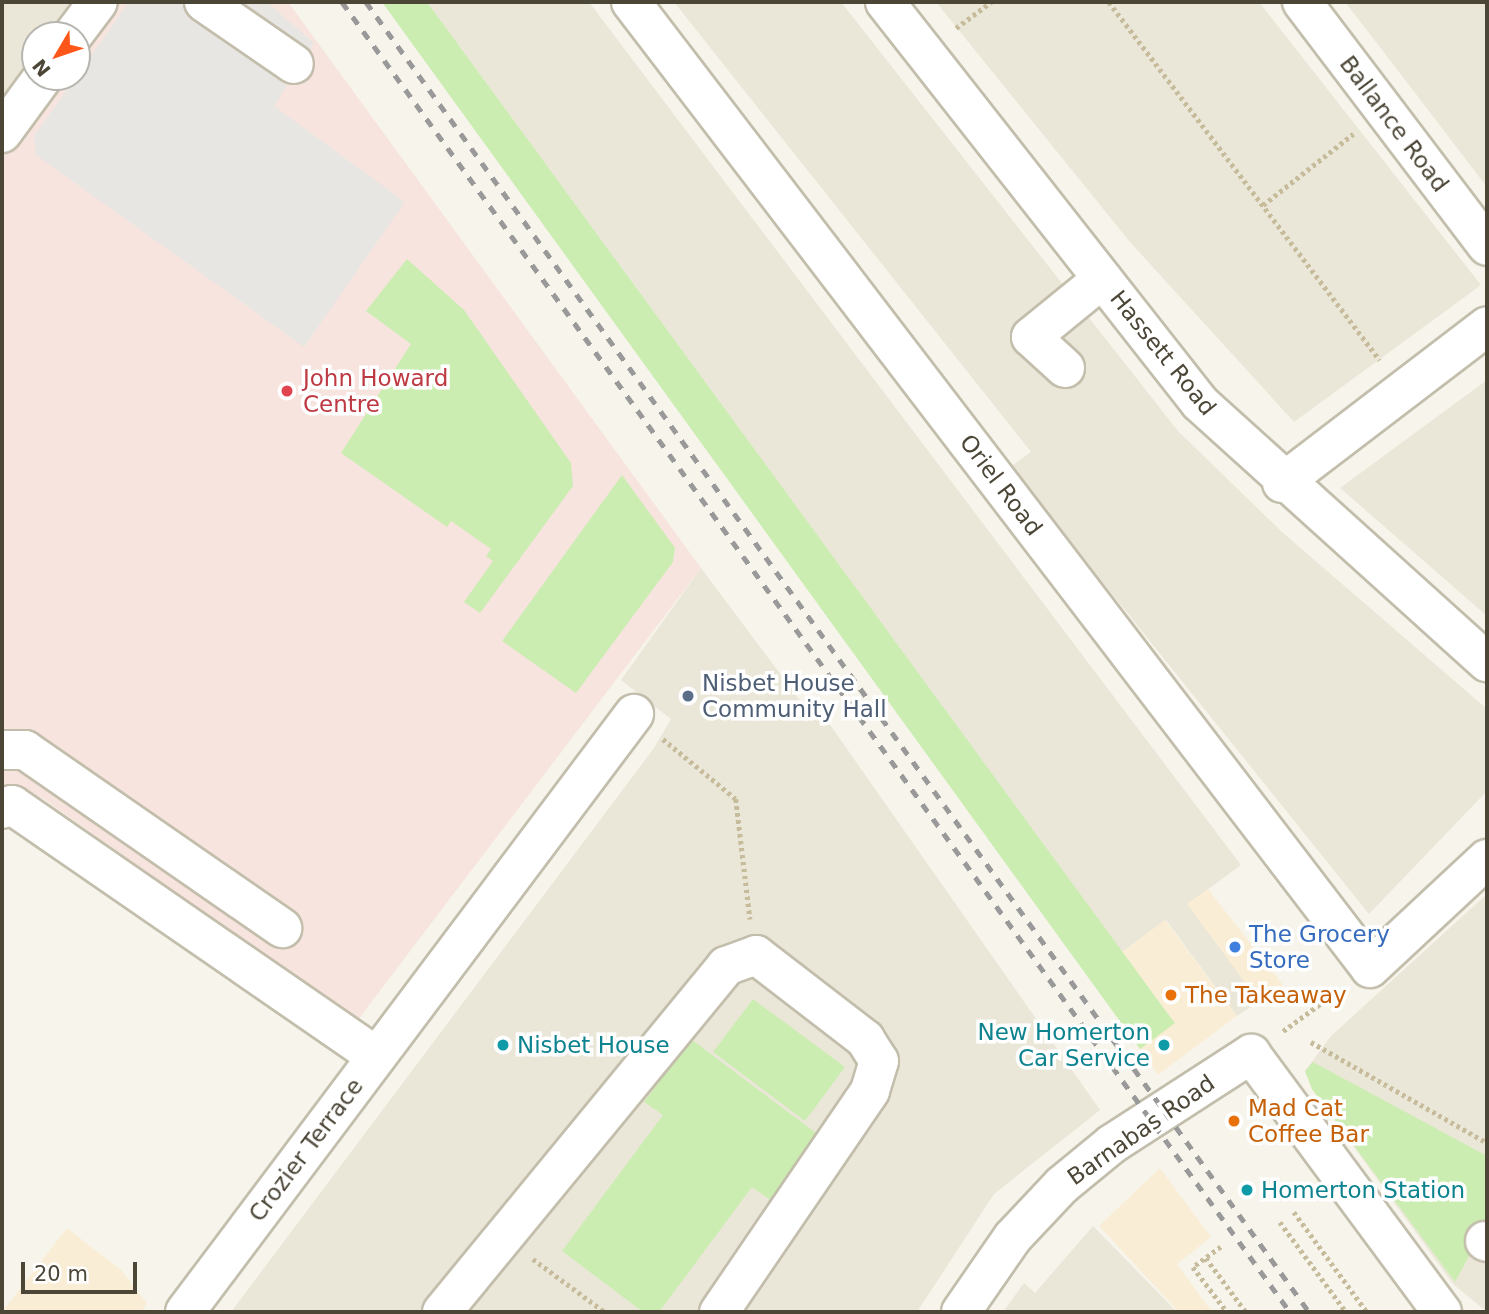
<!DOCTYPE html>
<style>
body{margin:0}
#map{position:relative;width:1489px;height:1314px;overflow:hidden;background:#f6f4eb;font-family:"DejaVu Sans",sans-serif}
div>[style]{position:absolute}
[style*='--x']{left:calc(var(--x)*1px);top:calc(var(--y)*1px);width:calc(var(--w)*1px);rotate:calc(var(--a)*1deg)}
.residential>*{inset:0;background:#ebe7d8}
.commercial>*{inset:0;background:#f9eed5}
.medical>*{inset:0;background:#f7e4de}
.green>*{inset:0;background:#cbedb1}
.parking>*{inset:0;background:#e8e6e2}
.path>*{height:4.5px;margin-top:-2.25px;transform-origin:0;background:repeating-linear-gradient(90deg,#c6bc9c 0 3.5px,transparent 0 7px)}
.roads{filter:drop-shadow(2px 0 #c3beac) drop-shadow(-2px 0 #c3beac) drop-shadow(0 2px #c3beac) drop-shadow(0 -2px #c3beac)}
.minor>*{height:38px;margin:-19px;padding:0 19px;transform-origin:19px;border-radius:19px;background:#fff}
.rail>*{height:5px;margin-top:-2.5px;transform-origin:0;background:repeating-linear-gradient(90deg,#999 0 9px,transparent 0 18px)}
.dots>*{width:19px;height:19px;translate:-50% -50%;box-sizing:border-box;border:4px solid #fff;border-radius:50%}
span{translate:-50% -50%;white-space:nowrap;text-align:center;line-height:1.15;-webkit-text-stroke:7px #fff;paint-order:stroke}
.street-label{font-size:23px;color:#4c4637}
.health-label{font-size:23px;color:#be3a42}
.left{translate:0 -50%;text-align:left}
.service-label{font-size:23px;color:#4e5e75}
.shop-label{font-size:23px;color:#366cbe}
.food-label{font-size:23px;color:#c56008}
.culture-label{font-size:23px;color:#0d838f}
.right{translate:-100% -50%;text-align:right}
.frame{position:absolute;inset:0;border:4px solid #4c4637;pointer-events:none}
.north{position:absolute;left:21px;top:21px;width:70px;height:70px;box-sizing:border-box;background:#fff;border:2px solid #b7b5af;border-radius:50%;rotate:231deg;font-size:19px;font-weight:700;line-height:28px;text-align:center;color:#4c4637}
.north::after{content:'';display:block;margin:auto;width:24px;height:32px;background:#ff5719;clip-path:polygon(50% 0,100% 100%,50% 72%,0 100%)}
.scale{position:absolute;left:21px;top:1262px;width:116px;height:32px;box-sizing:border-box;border:4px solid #4c4637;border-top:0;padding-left:9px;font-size:21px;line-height:24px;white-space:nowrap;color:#4c4637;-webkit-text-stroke:5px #fff;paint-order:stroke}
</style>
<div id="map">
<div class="residential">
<i style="clip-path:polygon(2px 2px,79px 2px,57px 35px,35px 35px,35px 68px,2px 118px)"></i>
<i style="clip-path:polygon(427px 2px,589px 2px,1241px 865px,1188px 904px,1259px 1001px,1237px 1016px,1166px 920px,1122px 952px)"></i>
<i style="clip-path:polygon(674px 2px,841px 2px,1178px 431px,1282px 532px,1487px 709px,1487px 791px,1369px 914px,1010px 467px,1031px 452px)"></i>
<i style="clip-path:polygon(936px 2px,1259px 2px,1481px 285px,1294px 422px,1130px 242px)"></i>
<i style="clip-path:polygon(1345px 2px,1487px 2px,1487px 187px,1376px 42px)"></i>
<i style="clip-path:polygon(1487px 380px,1487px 616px,1340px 488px)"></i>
<i style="clip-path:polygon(701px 568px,805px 707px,812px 699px,1100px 1110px,994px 1194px,917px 1312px,231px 1312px,654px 748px,671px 719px,621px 680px)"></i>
<i style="clip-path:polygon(1487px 894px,1487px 1312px,1453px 1284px,1312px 1089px,1305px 1071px,1331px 1036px)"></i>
<i style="clip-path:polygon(1093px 1226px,1177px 1312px,1003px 1312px,1024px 1283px,1035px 1293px)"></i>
</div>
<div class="commercial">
<i style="clip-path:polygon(1208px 889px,1283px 985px,1259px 1001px,1187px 904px)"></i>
<i style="clip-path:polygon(1165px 920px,1237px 1016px,1158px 1075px,1134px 1040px,1168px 1014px,1122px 952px)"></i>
<i style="clip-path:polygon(1160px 1168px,1211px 1237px,1177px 1264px,1212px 1312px,1179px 1312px,1099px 1226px)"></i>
<i style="clip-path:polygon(67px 1228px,121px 1270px,147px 1303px,141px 1312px,2px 1312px)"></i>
</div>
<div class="medical">
<i style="clip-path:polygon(79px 2px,288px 2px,701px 568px,357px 1021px,42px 798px,2px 786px,2px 118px,35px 77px,77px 77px)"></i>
</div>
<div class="green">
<i style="clip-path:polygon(382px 2px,427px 2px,1168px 1014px,1175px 1023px,1140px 1049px)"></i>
<i style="clip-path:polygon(407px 259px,464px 310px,571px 463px,573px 486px,480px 613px,464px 602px,493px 561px,486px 556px,491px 549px,451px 521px,447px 527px,341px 453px,411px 344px,366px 311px)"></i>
<i style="clip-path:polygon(622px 475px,675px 548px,673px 562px,576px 693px,502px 641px)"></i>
<i style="clip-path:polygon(753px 999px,845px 1067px,805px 1121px,713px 1052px)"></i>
<i style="clip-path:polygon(691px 1039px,824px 1139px,776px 1204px,752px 1187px,659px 1312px,643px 1312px,562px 1251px,663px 1115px,644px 1102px)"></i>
<i style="clip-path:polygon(1313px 1062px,1487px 1156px,1487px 1223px,1455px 1282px,1312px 1089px,1305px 1071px)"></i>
</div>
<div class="parking">
<i style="clip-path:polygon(129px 2px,267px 2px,314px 43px,274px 106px,405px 202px,304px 347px,36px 155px,34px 136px)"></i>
</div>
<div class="path">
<i style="--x:1109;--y:2;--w:449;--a:52.9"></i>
<i style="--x:956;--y:28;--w:44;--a:-36.6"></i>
<i style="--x:1263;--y:205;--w:115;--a:-38.3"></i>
<i style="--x:663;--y:739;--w:94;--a:39.4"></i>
<i style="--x:736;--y:799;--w:121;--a:83.3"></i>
<i style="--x:1283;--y:1031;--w:68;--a:-36"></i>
<i style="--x:1311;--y:1042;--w:203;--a:29.8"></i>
<i style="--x:1294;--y:1212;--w:124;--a:53.9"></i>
<i style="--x:1280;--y:1222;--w:112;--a:53.7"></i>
<i style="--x:1221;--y:1247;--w:34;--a:144"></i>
<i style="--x:1193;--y:1267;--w:56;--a:52.9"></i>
<i style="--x:1206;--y:1258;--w:67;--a:53.5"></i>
<i style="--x:533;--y:1259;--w:89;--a:36.4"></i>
</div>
<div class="roads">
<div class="minor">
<i style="--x:204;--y:2;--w:109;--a:34.6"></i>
<i style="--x:631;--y:2;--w:1216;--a:52.58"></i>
<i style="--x:1370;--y:968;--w:160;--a:-43"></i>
<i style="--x:885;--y:2;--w:510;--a:51.85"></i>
<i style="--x:1200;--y:403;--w:387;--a:42.1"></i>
<i style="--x:1302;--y:2;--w:306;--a:52.8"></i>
<i style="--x:73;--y:35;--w:41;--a:-52.9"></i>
<i style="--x:2;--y:133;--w:69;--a:-53.8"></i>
<i style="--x:1065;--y:368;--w:46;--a:-137.6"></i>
<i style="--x:1031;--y:337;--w:92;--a:-39.2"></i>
<i style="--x:1282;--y:483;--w:258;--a:-37.4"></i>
<i style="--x:2;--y:750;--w:23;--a:0"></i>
<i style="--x:25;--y:750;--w:313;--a:34.7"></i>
<i style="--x:2;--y:809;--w:11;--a:-22"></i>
<i style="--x:12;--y:805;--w:442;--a:34.6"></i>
<i style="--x:1485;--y:1241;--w:2;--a:27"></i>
<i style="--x:185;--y:1312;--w:748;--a:-53.1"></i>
<i style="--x:442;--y:1312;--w:448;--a:-50.6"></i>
<i style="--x:726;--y:966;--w:32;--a:-20"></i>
<i style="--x:756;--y:955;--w:138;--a:37.6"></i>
<i style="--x:865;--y:1039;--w:26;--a:58"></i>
<i style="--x:879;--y:1061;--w:31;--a:107"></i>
<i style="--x:870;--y:1091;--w:268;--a:124.3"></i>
<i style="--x:961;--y:1312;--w:91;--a:-55.3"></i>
<i style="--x:1013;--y:1237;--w:71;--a:-46.7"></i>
<i style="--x:1062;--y:1185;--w:65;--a:-39.4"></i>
<i style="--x:1112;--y:1144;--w:166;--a:-32.9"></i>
<i style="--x:1251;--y:1054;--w:321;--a:53.5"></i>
</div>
</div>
<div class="rail">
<i style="--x:342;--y:2;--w:1617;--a:54.11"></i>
<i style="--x:366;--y:2;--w:1614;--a:54.25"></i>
</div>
<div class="dots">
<i style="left:287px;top:391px;background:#e0444e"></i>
<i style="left:688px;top:696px;background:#5c6f8a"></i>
<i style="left:1235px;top:947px;background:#3f7fe0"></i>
<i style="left:1171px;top:995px;background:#e8710a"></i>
<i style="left:503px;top:1045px;background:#0f9aa8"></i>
<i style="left:1164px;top:1045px;background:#0f9aa8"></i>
<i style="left:1234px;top:1121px;background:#e8710a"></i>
<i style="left:1247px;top:1190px;background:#0f9aa8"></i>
</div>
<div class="street-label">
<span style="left:1394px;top:124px;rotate:53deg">Ballance Road</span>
<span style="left:1163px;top:353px;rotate:51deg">Hassett Road</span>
<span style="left:1001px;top:485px;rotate:53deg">Oriel Road</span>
<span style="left:1141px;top:1130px;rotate:-35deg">Barnabas Road</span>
<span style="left:306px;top:1150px;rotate:-53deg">Crozier Terrace</span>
</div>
<div class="health-label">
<span class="left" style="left:303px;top:391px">John Howard<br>Centre</span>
</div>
<div class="service-label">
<span class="left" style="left:702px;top:696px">Nisbet House<br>Community Hall</span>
</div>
<div class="shop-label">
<span class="left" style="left:1249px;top:947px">The Grocery<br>Store</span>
</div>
<div class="food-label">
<span class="left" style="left:1185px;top:995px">The Takeaway</span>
<span class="left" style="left:1248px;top:1121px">Mad Cat<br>Coffee Bar</span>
</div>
<div class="culture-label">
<span class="right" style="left:1150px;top:1045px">New Homerton<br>Car Service</span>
<span class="left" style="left:517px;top:1045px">Nisbet House</span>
<span class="left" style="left:1261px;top:1190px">Homerton Station</span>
</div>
<div class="frame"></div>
<div class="north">N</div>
<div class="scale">20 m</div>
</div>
